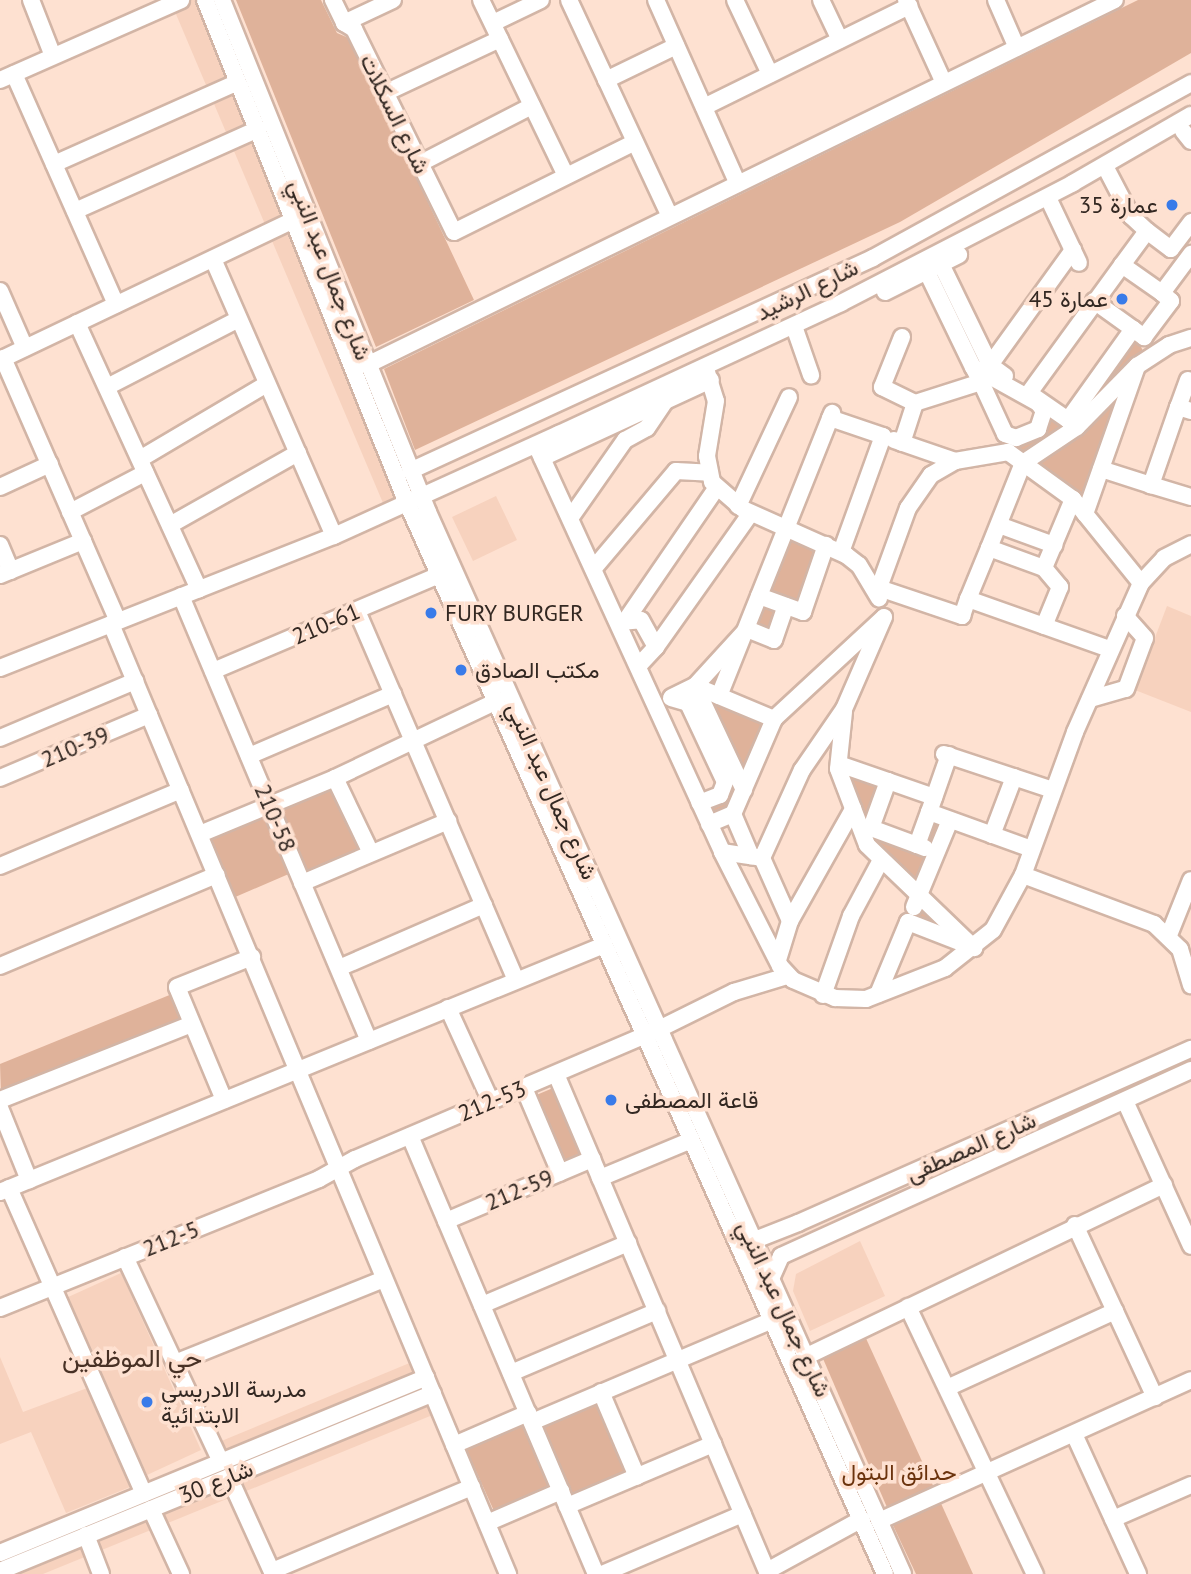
<!DOCTYPE html>
<meta charset="utf-8">
<style>
body{margin:0}
#map{position:relative;width:1191px;height:1574px;overflow:hidden;background:#fee1d1;font-family:"PT Sans",Vazirmatn,sans-serif}
div>[style]{position:absolute}
[style*='--x']{left:calc(var(--x)*1px);top:calc(var(--y)*1px);width:calc(var(--w)*1px);rotate:calc(var(--a)*1deg)}
.built>*{inset:0;background:#f7d2be}
.green>*{inset:0;background:#dfb29a}
.roads{filter:drop-shadow(2px 0 #d2b5a6) drop-shadow(-2px 0 #d2b5a6) drop-shadow(0 2px #d2b5a6) drop-shadow(0 -2px #d2b5a6)}
.minor>*{height:16px;margin:-8px;padding:0 8px;transform-origin:8px;border-radius:8px;background:#fff}
.dots>*{width:19px;height:19px;translate:-50% -50%;box-sizing:border-box;border:4px solid #fee1d1;border-radius:50%}
span{translate:-50% -50%;white-space:nowrap;text-align:center;line-height:1.15;-webkit-text-stroke:7px #fee1d1;paint-order:stroke}
.street-label{font-size:23px;color:#332822}
.poi-label{font-size:23px;color:#332822}
.right{translate:-100% -50%;text-align:right}
.left{translate:0 -50%;text-align:left}
.park-label{font-size:23px;color:#6b330d}
.quarter-label{font-size:26px;color:#483125}
</style>
<div id="map">
<div class="built">
<i style="clip-path:polygon(170px 0,202px 0,402px 495px,383px 503px)"></i>
<i style="clip-path:polygon(496px 496px,517px 540px,473px 561px,452px 517px)"></i>
<i style="clip-path:polygon(1167px 606px,1191px 616px,1191px 712px,1135px 690px)"></i>
<i style="clip-path:polygon(860px 1241px,885px 1296px,810px 1331px,793px 1291px,796px 1274px)"></i>
<i style="clip-path:polygon(121px 1273px,201px 1450px,147px 1475px,66px 1298px)"></i>
<i style="clip-path:polygon(0 1357px,23px 1412px,90px 1387px,135px 1485px,66px 1513px,31px 1432px,0 1444px)"></i>
<i style="clip-path:polygon(412px 1362px,417px 1375px,224px 1455px,219px 1442px)"></i>
<i style="clip-path:polygon(431px 1405px,435px 1414px,43px 1574px,17px 1574px)"></i>
</div>
<div class="green">
<i style="clip-path:polygon(236px 0,321px 0,337px 33px,351px 39px,474px 300px,376px 347px)"></i>
<i style="clip-path:polygon(1138px 0,1191px 0,1191px 53px,900px 222px,415px 450px,384px 369px)"></i>
<i style="clip-path:polygon(1133px 329px,1147px 360px,1085px 514px,1008px 452px,1012px 436px,1030px 434px,1044px 411px,1068px 420px)"></i>
<i style="clip-path:polygon(786px 528px,826px 545px,803px 612px,786px 606px,774px 640px,747px 630px,719px 696px,774px 719px,733px 814px,709px 824px,699px 803px,725px 790px,695px 686px,747px 629px)"></i>
<i style="clip-path:polygon(839px 764px,888px 781px,870px 828px,916px 845px,929px 812px,950px 820px,918px 899px,974px 948px,908px 922px,917px 899px,865px 842px)"></i>
<i style="clip-path:polygon(333px 783px,362px 849px,307px 873px,278px 806px)"></i>
<i style="clip-path:polygon(266px 813px,291px 873px,233px 898px,207px 837px)"></i>
<i style="clip-path:polygon(172px 994px,182px 1020px,1px 1094px,0 1064px)"></i>
<i style="clip-path:polygon(553px 1088px,583px 1158px,565px 1166px,534px 1096px)"></i>
<i style="clip-path:polygon(864px 1334px,936px 1492px,889px 1512px,821px 1354px)"></i>
<i style="clip-path:polygon(598px 1399px,631px 1474px,571px 1499px,539px 1425px)"></i>
<i style="clip-path:polygon(522px 1424px,550px 1486px,494px 1511px,466px 1449px)"></i>
<i style="clip-path:polygon(939px 1499px,973px 1574px,916px 1574px,891px 1521px)"></i>
</div>
<div class="roads">
<div class="minor">
<i style="--x:31;--y:0;--w:60;--a:68.6"></i>
<i style="--x:205;--y:0;--w:534;--a:68.14"></i>
<i style="--x:404;--y:496;--w:1180;--a:65.95"></i>
<i style="--x:222;--y:0;--w:552;--a:68.08"></i>
<i style="--x:428;--y:512;--w:1163;--a:65.9"></i>
<i style="--x:333;--y:0;--w:25;--a:64"></i>
<i style="--x:344;--y:23;--w:12;--a:31"></i>
<i style="--x:354;--y:29;--w:226;--a:63.8"></i>
<i style="--x:454;--y:232;--w:202;--a:-26.4"></i>
<i style="--x:481;--y:0;--w:195;--a:64.2"></i>
<i style="--x:569;--y:0;--w:239;--a:65"></i>
<i style="--x:656;--y:0;--w:201;--a:66"></i>
<i style="--x:735;--y:0;--w:82;--a:64.7"></i>
<i style="--x:821;--y:0;--w:44;--a:64.6"></i>
<i style="--x:906;--y:0;--w:91;--a:65.4"></i>
<i style="--x:996;--y:0;--w:52;--a:66.4"></i>
<i style="--x:344;--y:23;--w:54;--a:-25.1"></i>
<i style="--x:493;--y:23;--w:53;--a:-25.6"></i>
<i style="--x:14;--y:74;--w:252;--a:66.1"></i>
<i style="--x:0;--y:80;--w:198;--a:-23.8"></i>
<i style="--x:606;--y:80;--w:78;--a:-25.9"></i>
<i style="--x:385;--y:93;--w:127;--a:-25.2"></i>
<i style="--x:704;--y:107;--w:229;--a:-26.2"></i>
<i style="--x:1183;--y:131;--w:13;--a:51"></i>
<i style="--x:54;--y:164;--w:201;--a:-24"></i>
<i style="--x:419;--y:164;--w:127;--a:-27.2"></i>
<i style="--x:1108;--y:172;--w:50;--a:62.4"></i>
<i style="--x:1131;--y:216;--w:22;--a:43"></i>
<i style="--x:1051;--y:204;--w:65;--a:64.6"></i>
<i style="--x:75;--y:211;--w:201;--a:-24.1"></i>
<i style="--x:213;--y:259;--w:302;--a:66.4"></i>
<i style="--x:941;--y:264;--w:112;--a:64.1"></i>
<i style="--x:927;--y:272;--w:106;--a:64.2"></i>
<i style="--x:973;--y:367;--w:17;--a:62"></i>
<i style="--x:981;--y:382;--w:57;--a:65.2"></i>
<i style="--x:1005;--y:434;--w:12;--a:20"></i>
<i style="--x:1016;--y:438;--w:24;--a:-22"></i>
<i style="--x:1038;--y:429;--w:19;--a:-72"></i>
<i style="--x:1044;--y:411;--w:10;--a:-127"></i>
<i style="--x:1038;--y:403;--w:74;--a:-151"></i>
<i style="--x:0;--y:291;--w:62;--a:66.3"></i>
<i style="--x:885;--y:292;--w:83;--a:-26.6"></i>
<i style="--x:1162;--y:293;--w:49;--a:-145"></i>
<i style="--x:1122;--y:265;--w:42;--a:-53.7"></i>
<i style="--x:1147;--y:231;--w:30;--a:37"></i>
<i style="--x:1171;--y:249;--w:34;--a:-53"></i>
<i style="--x:77;--y:323;--w:293;--a:65.4"></i>
<i style="--x:1133;--y:329;--w:14;--a:36"></i>
<i style="--x:1144;--y:337;--w:45;--a:-53.1"></i>
<i style="--x:1171;--y:301;--w:12;--a:-138"></i>
<i style="--x:1162;--y:293;--w:49;--a:-53.4"></i>
<i style="--x:796;--y:332;--w:46;--a:70.8"></i>
<i style="--x:902;--y:337;--w:54;--a:111.8"></i>
<i style="--x:882;--y:387;--w:37;--a:26"></i>
<i style="--x:3;--y:358;--w:287;--a:66.4"></i>
<i style="--x:0;--y:360;--w:327;--a:-25.5"></i>
<i style="--x:367;--y:365;--w:832;--a:-26.01"></i>
<i style="--x:707;--y:372;--w:30;--a:73"></i>
<i style="--x:716;--y:401;--w:56;--a:99.3"></i>
<i style="--x:707;--y:456;--w:26;--a:79"></i>
<i style="--x:712;--y:482;--w:41;--a:41.1"></i>
<i style="--x:743;--y:509;--w:113;--a:24.1"></i>
<i style="--x:846;--y:555;--w:16;--a:38"></i>
<i style="--x:859;--y:565;--w:39;--a:59"></i>
<i style="--x:1005;--y:376;--w:19;--a:-144"></i>
<i style="--x:990;--y:365;--w:142;--a:-54.2"></i>
<i style="--x:1188;--y:380;--w:29;--a:110"></i>
<i style="--x:1178;--y:407;--w:14;--a:17"></i>
<i style="--x:107;--y:387;--w:148;--a:-27.3"></i>
<i style="--x:1178;--y:407;--w:83;--a:109.1"></i>
<i style="--x:1151;--y:485;--w:42;--a:16.7"></i>
<i style="--x:830;--y:418;--w:56;--a:18.8"></i>
<i style="--x:883;--y:436;--w:123;--a:109.9"></i>
<i style="--x:1068;--y:420;--w:47;--a:-145.3"></i>
<i style="--x:1029;--y:393;--w:158;--a:-54"></i>
<i style="--x:1075;--y:425;--w:9;--a:-144"></i>
<i style="--x:1068;--y:420;--w:112;--a:-54.5"></i>
<i style="--x:1133;--y:329;--w:48;--a:-144.3"></i>
<i style="--x:894;--y:440;--w:65;--a:19"></i>
<i style="--x:902;--y:443;--w:42;--a:-72"></i>
<i style="--x:915;--y:403;--w:69;--a:-17.7"></i>
<i style="--x:536;--y:445;--w:447;--a:65.4"></i>
<i style="--x:722;--y:852;--w:128;--a:63"></i>
<i style="--x:780;--y:966;--w:19;--a:47"></i>
<i style="--x:793;--y:980;--w:46;--a:23.2"></i>
<i style="--x:835;--y:998;--w:31;--a:2"></i>
<i style="--x:866;--y:999;--w:85;--a:-21.4"></i>
<i style="--x:945;--y:968;--w:61;--a:-38.4"></i>
<i style="--x:993;--y:930;--w:63;--a:-61.4"></i>
<i style="--x:1023;--y:875;--w:152;--a:-70"></i>
<i style="--x:1075;--y:732;--w:163;--a:-66.1"></i>
<i style="--x:1141;--y:583;--w:34;--a:-47"></i>
<i style="--x:1164;--y:558;--w:30;--a:-27"></i>
<i style="--x:542;--y:458;--w:186;--a:-24.8"></i>
<i style="--x:140;--y:459;--w:147;--a:-30.6"></i>
<i style="--x:1101;--y:469;--w:52;--a:17.7"></i>
<i style="--x:410;--y:471;--w:510;--a:-24.7"></i>
<i style="--x:873;--y:258;--w:363;--a:-28.8"></i>
<i style="--x:0;--y:487;--w:55;--a:-24.7"></i>
<i style="--x:738;--y:506;--w:120;--a:-64.9"></i>
<i style="--x:70;--y:512;--w:85;--a:-27.5"></i>
<i style="--x:1085;--y:514;--w:157;--a:-70.6"></i>
<i style="--x:1137;--y:366;--w:38;--a:-33"></i>
<i style="--x:1169;--y:345;--w:23;--a:-18"></i>
<i style="--x:571;--y:517;--w:94;--a:-55"></i>
<i style="--x:625;--y:440;--w:25;--a:-29"></i>
<i style="--x:647;--y:428;--w:32;--a:-56"></i>
<i style="--x:170;--y:525;--w:147;--a:-29.4"></i>
<i style="--x:999;--y:525;--w:59;--a:20"></i>
<i style="--x:0;--y:545;--w:28;--a:67"></i>
<i style="--x:989;--y:548;--w:92;--a:-68.2"></i>
<i style="--x:1023;--y:463;--w:65;--a:-33.7"></i>
<i style="--x:1077;--y:427;--w:86;--a:-45.5"></i>
<i style="--x:594;--y:568;--w:127;--a:-49.8"></i>
<i style="--x:676;--y:471;--w:34;--a:3"></i>
<i style="--x:1044;--y:568;--w:75;--a:-67.2"></i>
<i style="--x:0;--y:575;--w:90;--a:-22.3"></i>
<i style="--x:879;--y:588;--w:88;--a:18.6"></i>
<i style="--x:962;--y:616;--w:18;--a:-71"></i>
<i style="--x:968;--y:599;--w:150;--a:19.5"></i>
<i style="--x:877;--y:593;--w:90;--a:-70"></i>
<i style="--x:908;--y:508;--w:40;--a:-55.1"></i>
<i style="--x:931;--y:475;--w:28;--a:-30"></i>
<i style="--x:955;--y:461;--w:54;--a:-9.6"></i>
<i style="--x:1008;--y:452;--w:80;--a:35.9"></i>
<i style="--x:1073;--y:499;--w:108;--a:51"></i>
<i style="--x:181;--y:596;--w:483;--a:67.1"></i>
<i style="--x:759;--y:596;--w:47;--a:20"></i>
<i style="--x:803;--y:612;--w:71;--a:-71.1"></i>
<i style="--x:968;--y:599;--w:55;--a:-67.6"></i>
<i style="--x:989;--y:548;--w:59;--a:20"></i>
<i style="--x:1044;--y:568;--w:25;--a:50"></i>
<i style="--x:1060;--y:587;--w:42;--a:112.3"></i>
<i style="--x:357;--y:611;--w:402;--a:66.7"></i>
<i style="--x:626;--y:620;--w:161;--a:-55.6"></i>
<i style="--x:620;--y:622;--w:21;--a:-5"></i>
<i style="--x:641;--y:620;--w:31;--a:61"></i>
<i style="--x:656;--y:647;--w:26;--a:133"></i>
<i style="--x:111;--y:624;--w:1030;--a:67.32"></i>
<i style="--x:656;--y:647;--w:164;--a:-54.7"></i>
<i style="--x:0;--y:668;--w:359;--a:-21.6"></i>
<i style="--x:334;--y:536;--w:247;--a:-24.4"></i>
<i style="--x:559;--y:434;--w:311;--a:-24.9"></i>
<i style="--x:841;--y:303;--w:261;--a:-27.3"></i>
<i style="--x:1073;--y:183;--w:136;--a:-30"></i>
<i style="--x:213;--y:671;--w:246;--a:-23"></i>
<i style="--x:719;--y:696;--w:305;--a:-68.2"></i>
<i style="--x:672;--y:697;--w:25;--a:-26"></i>
<i style="--x:695;--y:686;--w:86;--a:22.7"></i>
<i style="--x:774;--y:719;--w:103;--a:113.3"></i>
<i style="--x:671;--y:698;--w:18;--a:16"></i>
<i style="--x:688;--y:703;--w:87;--a:64.9"></i>
<i style="--x:725;--y:782;--w:14;--a:111"></i>
<i style="--x:720;--y:795;--w:22;--a:159"></i>
<i style="--x:1090;--y:699;--w:37;--a:-16"></i>
<i style="--x:1126;--y:689;--w:54;--a:-69.6"></i>
<i style="--x:1145;--y:638;--w:30;--a:-132"></i>
<i style="--x:844;--y:712;--w:57;--a:96"></i>
<i style="--x:838;--y:769;--w:81;--a:69.1"></i>
<i style="--x:867;--y:845;--w:149;--a:43.9"></i>
<i style="--x:0;--y:738;--w:147;--a:-22.9"></i>
<i style="--x:944;--y:754;--w:115;--a:18.3"></i>
<i style="--x:949;--y:755;--w:60;--a:109.3"></i>
<i style="--x:929;--y:812;--w:109;--a:19.8"></i>
<i style="--x:249;--y:756;--w:157;--a:-23.3"></i>
<i style="--x:839;--y:764;--w:52;--a:19.1"></i>
<i style="--x:0;--y:778;--w:162;--a:-22.9"></i>
<i style="--x:335;--y:778;--w:83;--a:64.4"></i>
<i style="--x:744;--y:790;--w:115;--a:-115.2"></i>
<i style="--x:695;--y:686;--w:77;--a:-47.6"></i>
<i style="--x:747;--y:629;--w:29;--a:22"></i>
<i style="--x:774;--y:640;--w:36;--a:-71"></i>
<i style="--x:709;--y:824;--w:26;--a:-23"></i>
<i style="--x:733;--y:814;--w:46;--a:66.8"></i>
<i style="--x:200;--y:834;--w:146;--a:-22.5"></i>
<i style="--x:335;--y:778;--w:177;--a:-25.4"></i>
<i style="--x:992;--y:835;--w:62;--a:-69.2"></i>
<i style="--x:917;--y:845;--w:49;--a:-159.7"></i>
<i style="--x:871;--y:828;--w:50;--a:-70.1"></i>
<i style="--x:888;--y:781;--w:49;--a:19.2"></i>
<i style="--x:925;--y:848;--w:9;--a:-159"></i>
<i style="--x:917;--y:845;--w:35;--a:-70"></i>
<i style="--x:722;--y:852;--w:40;--a:8.5"></i>
<i style="--x:762;--y:858;--w:69;--a:66"></i>
<i style="--x:790;--y:921;--w:41;--a:107.1"></i>
<i style="--x:762;--y:858;--w:97;--a:-65.6"></i>
<i style="--x:802;--y:770;--w:74;--a:-55.5"></i>
<i style="--x:844;--y:709;--w:100;--a:-66.5"></i>
<i style="--x:884;--y:617;--w:150;--a:137.2"></i>
<i style="--x:0;--y:866;--w:196;--a:-22.8"></i>
<i style="--x:1023;--y:875;--w:140;--a:20.5"></i>
<i style="--x:1154;--y:924;--w:36;--a:44"></i>
<i style="--x:1180;--y:949;--w:38;--a:73"></i>
<i style="--x:302;--y:883;--w:159;--a:-23"></i>
<i style="--x:914;--y:907;--w:94;--a:-67.5"></i>
<i style="--x:790;--y:921;--w:129;--a:-60.6"></i>
<i style="--x:1169;--y:935;--w:59;--a:-68.2"></i>
<i style="--x:0;--y:966;--w:235;--a:-22.8"></i>
<i style="--x:339;--y:968;--w:158;--a:-23.5"></i>
<i style="--x:878;--y:994;--w:78;--a:-67.4"></i>
<i style="--x:908;--y:922;--w:58;--a:21.3"></i>
<i style="--x:823;--y:995;--w:84;--a:-70.5"></i>
<i style="--x:851;--y:916;--w:64;--a:-61.8"></i>
<i style="--x:448;--y:1008;--w:103;--a:65.4"></i>
<i style="--x:556;--y:1074;--w:543;--a:67.02"></i>
<i style="--x:524;--y:1088;--w:92;--a:67"></i>
<i style="--x:0;--y:1100;--w:206;--a:-21.6"></i>
<i style="--x:224;--y:1100;--w:122;--a:-112.6"></i>
<i style="--x:177;--y:987;--w:81;--a:-21.8"></i>
<i style="--x:1125;--y:1101;--w:159;--a:65.5"></i>
<i style="--x:0;--y:1108;--w:78;--a:68.1"></i>
<i style="--x:410;--y:1136;--w:476;--a:67"></i>
<i style="--x:600;--y:1178;--w:96;--a:-22.6"></i>
<i style="--x:9;--y:1188;--w:334;--a:66.2"></i>
<i style="--x:0;--y:1192;--w:653;--a:-22.24"></i>
<i style="--x:446;--y:1221;--w:159;--a:-23"></i>
<i style="--x:1075;--y:1225;--w:190;--a:65.1"></i>
<i style="--x:743;--y:1239;--w:17;--a:-3"></i>
<i style="--x:760;--y:1238;--w:41;--a:-21.5"></i>
<i style="--x:798;--y:1223;--w:430;--a:-23.9"></i>
<i style="--x:125;--y:1257;--w:226;--a:64.9"></i>
<i style="--x:770;--y:1281;--w:27;--a:-66"></i>
<i style="--x:781;--y:1256;--w:450;--a:-24.4"></i>
<i style="--x:482;--y:1305;--w:159;--a:-23"></i>
<i style="--x:908;--y:1307;--w:296;--a:64.6"></i>
<i style="--x:0;--y:1308;--w:344;--a:-22"></i>
<i style="--x:319;--y:1179;--w:41;--a:-29.1"></i>
<i style="--x:355;--y:1159;--w:322;--a:-23.1"></i>
<i style="--x:651;--y:1033;--w:93;--a:-26.3"></i>
<i style="--x:734;--y:992;--w:55;--a:-16.8"></i>
<i style="--x:807;--y:1356;--w:396;--a:-25.6"></i>
<i style="--x:175;--y:1363;--w:225;--a:-21.9"></i>
<i style="--x:511;--y:1373;--w:159;--a:-23"></i>
<i style="--x:947;--y:1388;--w:185;--a:-24.6"></i>
<i style="--x:601;--y:1392;--w:92;--a:67"></i>
<i style="--x:532;--y:1422;--w:261;--a:-23"></i>
<i style="--x:1074;--y:1434;--w:154;--a:65.4"></i>
<i style="--x:454;--y:1445;--w:81;--a:-23.4"></i>
<i style="--x:229;--y:1477;--w:107;--a:65.6"></i>
<i style="--x:567;--y:1506;--w:159;--a:-23"></i>
<i style="--x:151;--y:1509;--w:72;--a:65.2"></i>
<i style="--x:1113;--y:1519;--w:85;--a:-23.6"></i>
<i style="--x:879;--y:1521;--w:342;--a:-24.3"></i>
<i style="--x:487;--y:1523;--w:81;--a:-23.4"></i>
<i style="--x:86;--y:1535;--w:42;--a:69"></i>
<i style="--x:0;--y:1553;--w:461;--a:-22.4"></i>
<i style="--x:0;--y:1571;--w:468;--a:-22.3"></i>
<i style="--x:272;--y:1571;--w:217;--a:-22.8"></i>
<i style="--x:767;--y:1571;--w:108;--a:-28.7"></i>
<i style="--x:602;--y:1574;--w:153;--a:-23.1"></i>
</div>
</div>
<div class="dots">
<i style="left:1172px;top:205px;background:#397be9"></i>
<i style="left:1122px;top:299px;background:#397be9"></i>
<i style="left:431px;top:613px;background:#397be9"></i>
<i style="left:461px;top:670px;background:#397be9"></i>
<i style="left:611px;top:1100px;background:#397be9"></i>
<i style="left:147px;top:1402px;background:#397be9"></i>
</div>
<div class="street-label">
<span style="left:395px;top:114px;rotate:64deg">شارع السكلات</span>
<span style="left:330px;top:270px;rotate:69deg">شارع جمال عبد النبي</span>
<span style="left:807px;top:290px;rotate:-26deg">شارع الرشيد</span>
<span style="left:326px;top:624px;rotate:-23deg">210-61</span>
<span style="left:75px;top:747px;rotate:-23deg">210-39</span>
<span style="left:552px;top:791px;rotate:66deg">شارع جمال عبد النبي</span>
<span style="left:275px;top:818px;rotate:67deg">210-58</span>
<span style="left:492px;top:1101px;rotate:-23deg">212-53</span>
<span style="left:971px;top:1147px;rotate:-24deg">شارع المصطفى</span>
<span style="left:519px;top:1190px;rotate:-23deg">212-59</span>
<span style="left:171px;top:1239px;rotate:-22deg">212-5</span>
<span style="left:784px;top:1309px;rotate:65deg">شارع جمال عبد النبي</span>
<span style="left:216px;top:1482px;rotate:-22deg">شارع 30</span>
</div>
<div class="poi-label">
<span class="right" style="left:1158px;top:205px">عمارة 35</span>
<span class="right" style="left:1108px;top:299px">عمارة 45</span>
<span class="left" style="left:445px;top:613px">FURY BURGER</span>
<span class="left" style="left:475px;top:670px">مكتب الصادق</span>
<span class="left" style="left:625px;top:1100px">قاعة المصطفى</span>
<span class="left" style="left:161px;top:1402px">مدرسة الادريسي<br>الابتدائية</span>
</div>
<div class="park-label">
<span style="left:899px;top:1472px">حدائق البتول</span>
</div>
<div class="quarter-label">
<span style="left:132px;top:1358px">حي الموظفين</span>
</div>
</div>
